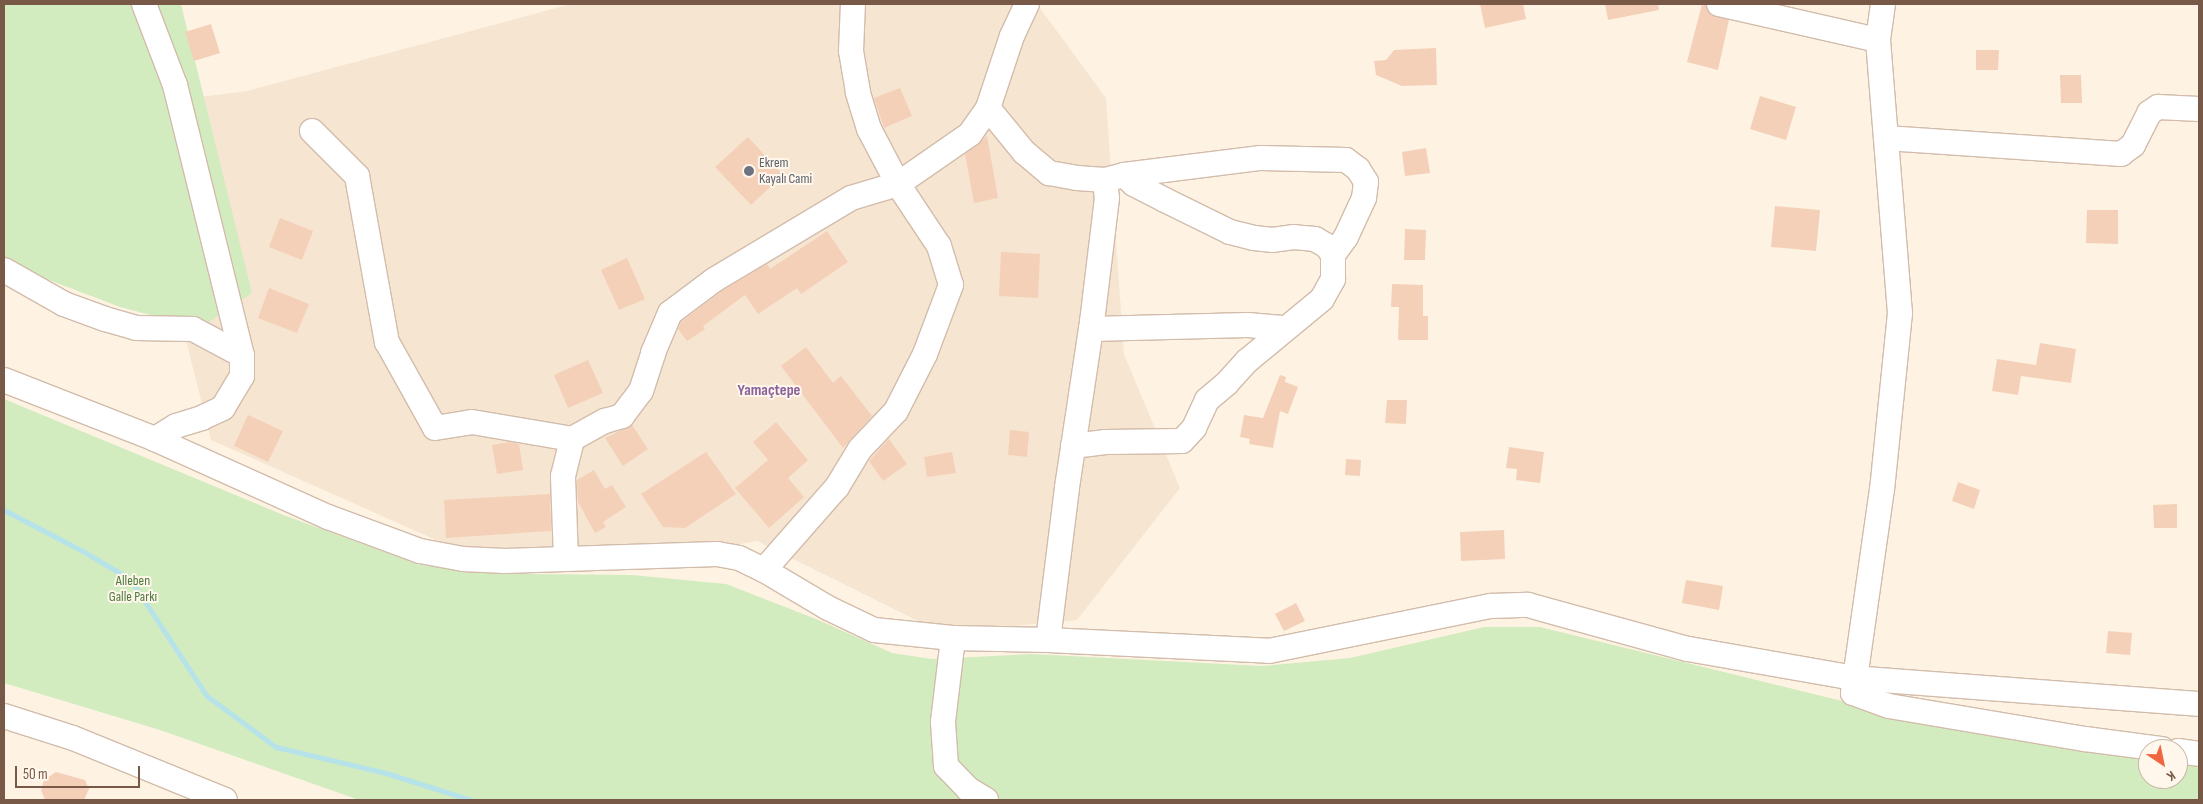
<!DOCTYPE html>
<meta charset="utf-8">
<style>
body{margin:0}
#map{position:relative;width:2203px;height:804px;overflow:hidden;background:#fef3e3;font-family:"Sofia Sans Condensed",sans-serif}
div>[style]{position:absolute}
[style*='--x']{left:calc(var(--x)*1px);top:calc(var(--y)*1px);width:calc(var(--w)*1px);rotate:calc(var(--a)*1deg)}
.residential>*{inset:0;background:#f6e5d1}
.green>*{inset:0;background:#d2ecc0}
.stream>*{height:5px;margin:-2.5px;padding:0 2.5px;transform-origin:2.5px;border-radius:2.5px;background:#b6e2e9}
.building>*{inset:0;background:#f5d0b9}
.roads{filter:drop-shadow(1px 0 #d2bcab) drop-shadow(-1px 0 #d2bcab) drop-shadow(0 1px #d2bcab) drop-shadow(0 -1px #d2bcab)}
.minor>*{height:24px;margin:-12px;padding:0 12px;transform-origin:12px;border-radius:12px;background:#fff}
.dots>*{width:14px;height:14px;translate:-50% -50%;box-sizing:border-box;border:2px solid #fff7eb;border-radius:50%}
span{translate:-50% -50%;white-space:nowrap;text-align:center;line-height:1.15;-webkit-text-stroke:4px #fff7eb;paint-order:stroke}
.worship-label{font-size:14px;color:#5b616d}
.left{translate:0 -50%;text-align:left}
.park-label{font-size:14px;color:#4e793c}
.quarter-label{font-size:16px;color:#88629c;font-weight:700}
.frame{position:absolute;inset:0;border:5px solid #785847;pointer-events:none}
.north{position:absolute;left:2138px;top:739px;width:50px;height:50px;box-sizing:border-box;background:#fff7eb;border:1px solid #c9b7a9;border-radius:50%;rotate:146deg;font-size:14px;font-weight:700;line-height:20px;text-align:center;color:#785847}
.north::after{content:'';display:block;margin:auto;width:18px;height:22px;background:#f06640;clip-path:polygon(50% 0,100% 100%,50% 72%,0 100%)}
.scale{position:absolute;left:15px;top:766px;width:125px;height:22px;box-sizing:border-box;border:2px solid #785847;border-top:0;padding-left:6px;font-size:15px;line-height:18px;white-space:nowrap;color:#785847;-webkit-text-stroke:4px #fff7eb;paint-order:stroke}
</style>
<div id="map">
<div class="residential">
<i style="clip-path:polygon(571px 4px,1037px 4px,1106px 98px,1124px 354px,1180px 488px,1077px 620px,942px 633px,757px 541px,578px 572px,454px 548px,211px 440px,127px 106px,247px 91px)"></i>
</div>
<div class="green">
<i style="clip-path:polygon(4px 4px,181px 4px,252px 293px,200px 328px,120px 307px,4px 263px)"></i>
<i style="clip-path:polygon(4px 399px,286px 516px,420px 565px,528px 574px,632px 575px,726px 584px,816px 619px,892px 653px,932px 659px,1031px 654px,1262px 666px,1350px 658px,1484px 627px,1540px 627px,1846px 702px,2148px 758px,2148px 779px,2178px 779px,2178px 763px,2199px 766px,2199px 800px,359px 800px,160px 730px,4px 683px)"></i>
</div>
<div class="stream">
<i style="--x:4;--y:510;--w:87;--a:27.5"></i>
<i style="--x:81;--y:550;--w:57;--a:30.6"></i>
<i style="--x:130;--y:579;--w:140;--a:56.7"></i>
<i style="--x:207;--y:696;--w:86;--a:36.5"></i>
<i style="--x:276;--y:747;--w:113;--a:13.3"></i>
<i style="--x:386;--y:773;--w:89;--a:17.6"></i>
</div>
<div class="building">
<i style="clip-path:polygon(1480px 4px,1523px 4px,1526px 19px,1485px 28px)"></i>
<i style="clip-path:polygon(1605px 4px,1658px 4px,1659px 10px,1608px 20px)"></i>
<i style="clip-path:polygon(1702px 4px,1706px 4px,1710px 14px,1729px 20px,1718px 70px,1687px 62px)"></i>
<i style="clip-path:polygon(211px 24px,220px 53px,194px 61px,185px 32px)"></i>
<i style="clip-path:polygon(1436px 48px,1437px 85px,1402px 86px,1376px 75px,1374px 61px,1386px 60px,1394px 50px)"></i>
<i style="clip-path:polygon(1976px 50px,1999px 50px,1998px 70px,1976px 70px)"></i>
<i style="clip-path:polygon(2060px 75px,2081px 75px,2082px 103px,2061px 103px)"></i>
<i style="clip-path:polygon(900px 88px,912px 116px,884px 128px,874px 98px)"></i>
<i style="clip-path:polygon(1760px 96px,1796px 107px,1786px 140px,1750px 129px)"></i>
<i style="clip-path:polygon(987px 136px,998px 198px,974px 203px,965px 154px)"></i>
<i style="clip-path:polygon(748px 137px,783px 175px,751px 205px,715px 167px)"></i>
<i style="clip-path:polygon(1426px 148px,1430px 173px,1405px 176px,1402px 152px)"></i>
<i style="clip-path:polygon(1775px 206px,1820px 210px,1816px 251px,1771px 247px)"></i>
<i style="clip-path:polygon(2087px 210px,2118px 210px,2118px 244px,2086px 243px)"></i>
<i style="clip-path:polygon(280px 218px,313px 231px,302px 260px,269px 247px)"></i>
<i style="clip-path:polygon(1405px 229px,1426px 230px,1425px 260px,1404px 260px)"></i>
<i style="clip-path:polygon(827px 231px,848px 262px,801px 294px,797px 288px,758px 314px,745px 295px,703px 326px,705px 329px,687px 341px,678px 329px,681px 322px,722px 291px,767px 264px,770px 269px)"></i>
<i style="clip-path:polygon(1001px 252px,1040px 254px,1038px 298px,999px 296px)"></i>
<i style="clip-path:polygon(627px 258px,645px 299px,619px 310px,601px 270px)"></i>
<i style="clip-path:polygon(1392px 284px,1423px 285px,1423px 316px,1428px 316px,1428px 340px,1398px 340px,1399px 307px,1391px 307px)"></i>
<i style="clip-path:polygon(269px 288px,309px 304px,297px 333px,258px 318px)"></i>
<i style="clip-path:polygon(2040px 343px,2076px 349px,2071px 383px,2021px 376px,2018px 395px,1992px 391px,1997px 359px,2036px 365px)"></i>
<i style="clip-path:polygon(806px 347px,833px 383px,841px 376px,872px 416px,843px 448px,781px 366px)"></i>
<i style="clip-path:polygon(588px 360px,603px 393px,568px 408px,554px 375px)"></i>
<i style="clip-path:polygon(1280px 375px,1286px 377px,1285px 382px,1298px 387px,1288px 414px,1280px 411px,1273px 448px,1249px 444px,1250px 439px,1240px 437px,1244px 415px,1263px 418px)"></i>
<i style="clip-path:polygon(1387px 400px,1407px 400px,1406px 424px,1385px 423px)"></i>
<i style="clip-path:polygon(248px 415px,283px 431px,268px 462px,234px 446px)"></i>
<i style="clip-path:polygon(776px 422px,808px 460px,788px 478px,804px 497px,769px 528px,735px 488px,768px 460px,753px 442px)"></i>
<i style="clip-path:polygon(632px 425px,648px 449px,623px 466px,605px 438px)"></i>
<i style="clip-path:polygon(1010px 430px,1029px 432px,1027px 457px,1008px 455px)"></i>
<i style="clip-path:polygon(889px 439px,907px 464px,883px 481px,869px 461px)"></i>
<i style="clip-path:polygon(509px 442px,519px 444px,523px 470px,497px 474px,492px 445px)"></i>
<i style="clip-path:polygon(1509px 447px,1544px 452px,1540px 483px,1516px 480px,1517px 469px,1506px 468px)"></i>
<i style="clip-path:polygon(706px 452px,736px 494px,685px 528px,663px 527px,641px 494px)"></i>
<i style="clip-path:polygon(952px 452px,956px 473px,927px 477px,924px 457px)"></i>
<i style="clip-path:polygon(1346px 459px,1361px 460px,1360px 476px,1345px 475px)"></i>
<i style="clip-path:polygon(594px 470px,605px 489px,612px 485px,626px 507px,603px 522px,606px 527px,595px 533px,578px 502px,577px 480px)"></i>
<i style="clip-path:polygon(1958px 482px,1980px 490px,1974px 509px,1952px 501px)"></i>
<i style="clip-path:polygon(550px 494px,551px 531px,446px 538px,444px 500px)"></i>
<i style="clip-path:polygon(2177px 504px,2177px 528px,2154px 528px,2153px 505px)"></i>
<i style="clip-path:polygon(1504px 530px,1505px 559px,1461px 561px,1460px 532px)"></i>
<i style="clip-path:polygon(1686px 580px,1723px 586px,1719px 610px,1682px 603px)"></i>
<i style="clip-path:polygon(1296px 603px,1305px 621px,1284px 631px,1275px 614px)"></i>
<i style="clip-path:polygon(2108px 631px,2132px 633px,2130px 655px,2106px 653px)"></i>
<i style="clip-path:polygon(56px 772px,85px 780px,89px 789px,84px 800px,45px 800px,41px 790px,44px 780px)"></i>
</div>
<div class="roads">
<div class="minor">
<i style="--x:144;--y:4;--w:87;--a:69.1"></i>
<i style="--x:175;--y:85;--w:278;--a:76.1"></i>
<i style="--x:242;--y:355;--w:21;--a:90"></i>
<i style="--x:242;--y:376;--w:37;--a:121"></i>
<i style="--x:223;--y:408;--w:23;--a:155"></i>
<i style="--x:202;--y:418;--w:27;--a:163"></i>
<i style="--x:176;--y:426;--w:25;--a:148"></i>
<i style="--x:1719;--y:4;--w:163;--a:12.8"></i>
<i style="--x:1883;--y:4;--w:36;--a:98"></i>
<i style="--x:1878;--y:40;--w:274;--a:85.4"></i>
<i style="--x:1900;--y:313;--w:177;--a:95.8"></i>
<i style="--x:1882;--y:489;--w:206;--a:98.1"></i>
<i style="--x:1853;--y:693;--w:38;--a:20"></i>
<i style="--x:1889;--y:706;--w:199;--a:9.6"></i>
<i style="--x:2085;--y:739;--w:78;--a:7.4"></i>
<i style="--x:988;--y:108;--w:57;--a:50.7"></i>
<i style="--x:1024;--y:152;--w:33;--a:40"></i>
<i style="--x:1049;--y:173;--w:28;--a:10"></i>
<i style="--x:1077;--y:178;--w:28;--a:4"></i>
<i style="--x:1105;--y:180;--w:18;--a:84"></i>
<i style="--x:1107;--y:198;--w:125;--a:96.9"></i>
<i style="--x:1092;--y:322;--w:168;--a:98.6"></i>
<i style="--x:1067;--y:488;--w:153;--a:97.1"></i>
<i style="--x:312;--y:131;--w:64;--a:45"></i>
<i style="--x:357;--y:176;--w:169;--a:79.8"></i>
<i style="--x:387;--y:342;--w:98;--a:60.8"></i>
<i style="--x:435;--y:428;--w:37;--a:-9"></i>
<i style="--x:472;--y:422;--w:101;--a:9.6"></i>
<i style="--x:1886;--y:138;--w:236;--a:3.9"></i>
<i style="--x:2121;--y:154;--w:15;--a:-37"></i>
<i style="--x:2133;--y:145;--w:36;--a:-63"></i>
<i style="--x:2149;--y:113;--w:11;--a:-34"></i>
<i style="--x:2158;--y:107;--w:41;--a:2.8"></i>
<i style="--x:1124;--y:175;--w:138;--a:-7.1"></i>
<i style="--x:1261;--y:158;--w:85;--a:1.3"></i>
<i style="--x:1346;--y:160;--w:15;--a:37"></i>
<i style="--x:1358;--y:169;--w:15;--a:58"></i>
<i style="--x:1366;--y:182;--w:16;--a:97"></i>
<i style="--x:1364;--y:198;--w:43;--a:114.8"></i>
<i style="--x:1346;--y:237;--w:22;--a:126"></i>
<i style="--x:4;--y:270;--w:69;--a:29.5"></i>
<i style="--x:64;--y:304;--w:44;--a:20.1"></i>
<i style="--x:105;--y:319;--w:32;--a:16"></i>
<i style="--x:136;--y:328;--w:57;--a:1"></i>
<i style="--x:193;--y:329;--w:55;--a:28"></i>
<i style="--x:1091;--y:329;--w:157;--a:-1.5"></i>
<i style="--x:1248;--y:325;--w:37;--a:5"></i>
<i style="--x:4;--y:380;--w:162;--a:21.3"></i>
<i style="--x:155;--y:439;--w:190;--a:24.3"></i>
<i style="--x:328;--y:517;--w:98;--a:20.3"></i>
<i style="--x:420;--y:551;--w:44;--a:10.5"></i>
<i style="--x:463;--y:559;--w:42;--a:2.7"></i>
<i style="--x:505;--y:561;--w:212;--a:-1.9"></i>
<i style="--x:717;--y:554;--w:22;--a:10"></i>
<i style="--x:739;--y:558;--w:28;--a:26"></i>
<i style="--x:764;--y:570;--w:74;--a:30.7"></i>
<i style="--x:828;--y:608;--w:51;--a:25.6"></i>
<i style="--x:874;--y:630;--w:79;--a:5.8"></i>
<i style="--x:953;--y:638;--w:95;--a:1.2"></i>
<i style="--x:1048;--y:640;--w:221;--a:2.8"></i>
<i style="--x:1269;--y:651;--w:227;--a:-11.5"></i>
<i style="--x:1491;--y:606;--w:37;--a:-2"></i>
<i style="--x:1528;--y:605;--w:166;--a:15.4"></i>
<i style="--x:1688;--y:649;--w:169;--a:9.9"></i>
<i style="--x:1854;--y:678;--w:346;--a:4.3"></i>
<i style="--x:1073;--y:446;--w:33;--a:-7"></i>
<i style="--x:1106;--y:442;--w:76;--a:-0.8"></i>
<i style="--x:1182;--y:441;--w:18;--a:-47"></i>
<i style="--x:1194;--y:428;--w:31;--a:-65"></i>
<i style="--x:1207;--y:400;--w:26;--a:-40"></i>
<i style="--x:1227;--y:383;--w:30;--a:-48"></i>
<i style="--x:1247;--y:361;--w:97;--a:-39.6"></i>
<i style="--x:1322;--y:299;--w:23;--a:-61"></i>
<i style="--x:1333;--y:279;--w:24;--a:-90"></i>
<i style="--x:1333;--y:255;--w:11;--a:-124"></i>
<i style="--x:1327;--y:246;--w:14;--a:-150"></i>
<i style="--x:1315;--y:239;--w:21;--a:-175"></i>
<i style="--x:1294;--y:237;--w:21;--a:172"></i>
<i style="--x:1273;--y:240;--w:19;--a:-174"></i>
<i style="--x:1254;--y:238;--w:25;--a:-166"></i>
<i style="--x:1230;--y:232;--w:72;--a:-153.8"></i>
<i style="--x:1165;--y:200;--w:35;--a:-153"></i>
<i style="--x:1134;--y:184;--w:13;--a:-138"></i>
<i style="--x:1124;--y:175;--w:20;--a:165"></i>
<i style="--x:566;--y:559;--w:83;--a:-92.1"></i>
<i style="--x:563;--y:476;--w:38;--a:-76"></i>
<i style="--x:572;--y:439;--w:38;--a:-29"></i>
<i style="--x:605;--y:421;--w:18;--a:-16"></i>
<i style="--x:622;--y:416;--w:31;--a:-53"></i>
<i style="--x:641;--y:391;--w:40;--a:-72"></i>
<i style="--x:653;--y:353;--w:43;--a:-67"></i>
<i style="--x:670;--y:313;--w:55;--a:-36.9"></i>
<i style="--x:714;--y:280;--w:160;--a:-30.9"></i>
<i style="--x:851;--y:198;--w:49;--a:-16.6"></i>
<i style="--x:898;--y:184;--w:88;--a:-34.8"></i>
<i style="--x:970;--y:134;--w:32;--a:-55"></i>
<i style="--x:988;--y:108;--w:76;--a:-71.6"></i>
<i style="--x:1012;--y:36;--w:35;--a:-65"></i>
<i style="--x:764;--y:570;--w:111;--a:-48.7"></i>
<i style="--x:837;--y:487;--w:44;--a:-58.8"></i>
<i style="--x:860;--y:449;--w:52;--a:-46.5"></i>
<i style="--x:896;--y:411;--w:64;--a:-63"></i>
<i style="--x:925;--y:354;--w:74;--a:-69.4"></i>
<i style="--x:951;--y:285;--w:41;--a:-107.1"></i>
<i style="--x:939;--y:246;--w:74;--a:-123.5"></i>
<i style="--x:898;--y:184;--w:62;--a:-117.8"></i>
<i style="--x:869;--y:129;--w:39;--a:-107"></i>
<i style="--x:858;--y:92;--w:42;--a:-99.7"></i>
<i style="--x:851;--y:51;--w:47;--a:-87.6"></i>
<i style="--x:953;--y:638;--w:85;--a:96.8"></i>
<i style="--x:943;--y:722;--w:44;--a:86.1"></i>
<i style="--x:946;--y:766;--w:32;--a:46"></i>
<i style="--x:968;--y:789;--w:21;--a:31"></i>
<i style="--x:4;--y:716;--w:72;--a:17.7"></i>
<i style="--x:73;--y:738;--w:164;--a:22.2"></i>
<i style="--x:2178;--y:751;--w:21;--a:8"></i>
</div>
</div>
<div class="dots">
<i style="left:749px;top:171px;background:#6b7280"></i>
</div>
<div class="worship-label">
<span class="left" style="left:759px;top:171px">Ekrem<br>Kayalı Cami</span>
</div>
<div class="park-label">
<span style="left:133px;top:589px">Alleben<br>Galle Parkı</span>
</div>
<div class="quarter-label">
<span style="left:769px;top:391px">Yamaçtepe</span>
</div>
<div class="frame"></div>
<div class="north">K</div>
<div class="scale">50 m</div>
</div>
